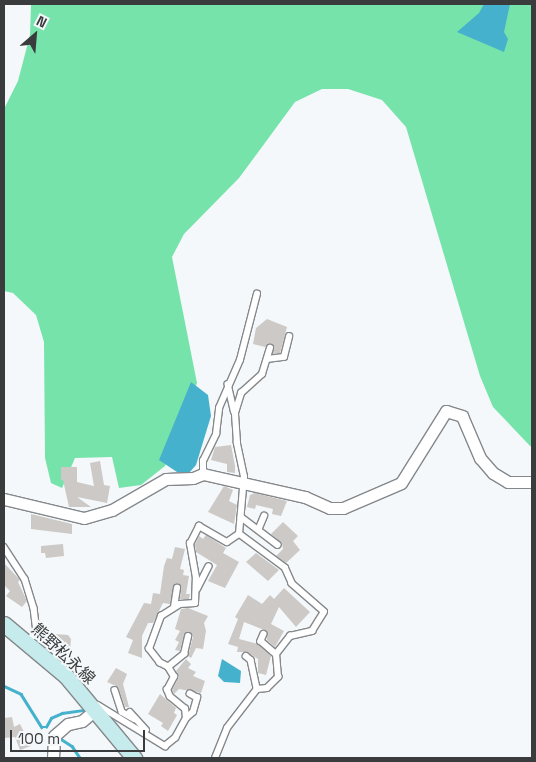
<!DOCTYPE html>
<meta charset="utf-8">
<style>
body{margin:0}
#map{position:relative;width:536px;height:762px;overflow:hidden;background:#f4f8fa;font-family:"Space Grotesk","Noto Sans JP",sans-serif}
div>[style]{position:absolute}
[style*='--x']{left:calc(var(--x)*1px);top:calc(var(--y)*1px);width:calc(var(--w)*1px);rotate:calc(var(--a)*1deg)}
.forest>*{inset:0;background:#76e3ab}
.water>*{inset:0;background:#46b1cc}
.stream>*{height:2.5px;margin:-1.25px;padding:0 1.25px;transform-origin:1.25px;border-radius:1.25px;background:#46b1cc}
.building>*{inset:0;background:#ccc9c6}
.roads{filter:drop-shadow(1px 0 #85888b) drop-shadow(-1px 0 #85888b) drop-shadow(0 1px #85888b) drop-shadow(0 -1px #85888b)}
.service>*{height:5.5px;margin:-2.75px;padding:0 2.75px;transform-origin:2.75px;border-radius:2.75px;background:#fff}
.minor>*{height:11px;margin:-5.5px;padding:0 5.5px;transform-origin:5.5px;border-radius:5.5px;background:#fff}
.secondary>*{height:15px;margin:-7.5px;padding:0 7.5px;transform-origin:7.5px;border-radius:7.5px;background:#c6ebec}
span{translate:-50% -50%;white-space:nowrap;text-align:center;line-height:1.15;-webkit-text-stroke:4px #f4f8fa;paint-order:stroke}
.street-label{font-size:16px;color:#3a3b3d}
.frame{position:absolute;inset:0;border:5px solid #3a3b3d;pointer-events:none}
.north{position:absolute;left:10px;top:10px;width:50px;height:50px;-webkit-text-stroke:4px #f4f8fa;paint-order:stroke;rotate:27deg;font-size:14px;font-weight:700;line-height:20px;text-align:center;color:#3a3b3d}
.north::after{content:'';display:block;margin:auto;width:18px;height:22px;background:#3a3b3d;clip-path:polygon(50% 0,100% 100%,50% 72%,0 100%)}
.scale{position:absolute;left:10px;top:730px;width:135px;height:22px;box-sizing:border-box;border:2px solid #3a3b3d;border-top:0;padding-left:6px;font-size:15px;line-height:18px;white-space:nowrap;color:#3a3b3d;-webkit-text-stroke:4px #f4f8fa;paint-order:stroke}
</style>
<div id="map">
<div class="forest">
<i style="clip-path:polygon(31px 4px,532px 4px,532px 448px,493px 407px,480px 376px,406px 127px,382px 100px,348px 89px,322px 89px,295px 102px,239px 178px,184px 234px,172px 257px,197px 383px,165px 466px,141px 485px,119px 488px,112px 457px,75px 458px,62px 488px,51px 483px,45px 458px,44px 342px,36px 315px,13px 293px,4px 291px,4px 109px,18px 81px,30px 35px)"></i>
</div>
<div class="water">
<i style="clip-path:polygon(484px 4px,510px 4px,504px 32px,508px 39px,504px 52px,457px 32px,479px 13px)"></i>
<i style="clip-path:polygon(191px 382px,208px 395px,211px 416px,196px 465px,189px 473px,177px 472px,159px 460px)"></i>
<i style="clip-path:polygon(222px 659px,241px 671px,240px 683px,224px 682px,218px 676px)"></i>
</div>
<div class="stream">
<i style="--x:4;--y:686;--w:19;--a:25"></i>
<i style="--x:21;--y:694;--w:39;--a:58"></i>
<i style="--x:42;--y:727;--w:4;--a:0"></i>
<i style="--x:46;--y:727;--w:10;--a:-61"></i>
<i style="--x:51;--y:718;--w:12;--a:-24"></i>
<i style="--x:62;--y:713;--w:22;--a:-8"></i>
<i style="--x:58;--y:737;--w:17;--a:33"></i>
<i style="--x:72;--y:746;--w:14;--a:56"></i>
</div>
<div class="building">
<i style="clip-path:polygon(267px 319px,287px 327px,280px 353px,273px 354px,272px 344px,265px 347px,253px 344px,256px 328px)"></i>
<i style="clip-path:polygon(231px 445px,235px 466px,235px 473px,227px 472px,227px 464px,211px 460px,215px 447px)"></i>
<i style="clip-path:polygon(100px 461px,104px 485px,110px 486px,107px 503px,77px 497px,91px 507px,69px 507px,63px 480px,61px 480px,61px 467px,77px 467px,77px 482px,94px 486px,90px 463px)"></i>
<i style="clip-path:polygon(224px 486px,233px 490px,229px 501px,237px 505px,234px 524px,208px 512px)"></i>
<i style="clip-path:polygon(255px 493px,287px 501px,281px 516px,272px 514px,273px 509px,256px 505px,255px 509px,247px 507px,250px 495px)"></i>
<i style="clip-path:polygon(31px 514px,72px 524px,72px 534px,31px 529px)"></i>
<i style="clip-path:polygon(283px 522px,298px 536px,293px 541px,300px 550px,286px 563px,276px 556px,283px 549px,282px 543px,271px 534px)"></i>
<i style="clip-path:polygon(206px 535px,226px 548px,223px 553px,239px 562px,225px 588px,208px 581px,217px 565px,196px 552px,195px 545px,199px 536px,203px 539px)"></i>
<i style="clip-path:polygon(63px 544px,64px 556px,46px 558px,45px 553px,41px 553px,41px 546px)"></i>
<i style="clip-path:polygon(175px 547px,185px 549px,180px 569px,184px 570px,183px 575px,189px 576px,186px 594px,190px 594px,189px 599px,180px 599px,181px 586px,174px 585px,170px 604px,163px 603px,153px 623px,148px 623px,142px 636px,142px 658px,128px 653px,133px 640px,126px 637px,144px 603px,151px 604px,153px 593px,160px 594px,164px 566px,167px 558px,172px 559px)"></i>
<i style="clip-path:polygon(256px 553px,279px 570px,268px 581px,246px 562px)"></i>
<i style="clip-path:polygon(4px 563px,20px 580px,18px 582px,27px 601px,22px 607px,6px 596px,10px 591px,4px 585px)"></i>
<i style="clip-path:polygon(284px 588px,310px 612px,296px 627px,279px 607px,271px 624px,284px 631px,275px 647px,267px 640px,267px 631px,244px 622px,239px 639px,258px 644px,271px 656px,266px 675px,258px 673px,258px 659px,247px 652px,237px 652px,238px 647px,228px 644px,238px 619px,235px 617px,248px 595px,262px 604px,270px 595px,274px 599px)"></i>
<i style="clip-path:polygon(188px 608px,208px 616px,204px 623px,206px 631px,203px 649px,196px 648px,191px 658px,188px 656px,193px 637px,189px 632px,184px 635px,180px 651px,175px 650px,179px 642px,175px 640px,180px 631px,175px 629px,181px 609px)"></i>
<i style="clip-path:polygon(41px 633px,68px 635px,71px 639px,70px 651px,51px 651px,52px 644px,39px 641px)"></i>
<i style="clip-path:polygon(186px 659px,191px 664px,188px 668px,196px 672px,193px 676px,205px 681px,201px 693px,179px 689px,174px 694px,172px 690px,179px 677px,176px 671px)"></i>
<i style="clip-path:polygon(116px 668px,127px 674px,123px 684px,129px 707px,125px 707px,118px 687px,107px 682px)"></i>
<i style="clip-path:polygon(160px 694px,176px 708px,174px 713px,177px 715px,168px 731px,161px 726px,163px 723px,148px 714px)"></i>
<i style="clip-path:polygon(12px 717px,14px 727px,20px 724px,31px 746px,20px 750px,15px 737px,4px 738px,4px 718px)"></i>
</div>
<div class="roads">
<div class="service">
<i style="--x:267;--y:359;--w:17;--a:-7"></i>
<i style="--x:284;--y:357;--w:21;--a:-76"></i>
<i style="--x:228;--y:384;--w:28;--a:77"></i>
<i style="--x:203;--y:474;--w:13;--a:-90"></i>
<i style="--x:203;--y:461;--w:30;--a:-64"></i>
<i style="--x:216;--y:434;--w:26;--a:-83"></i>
<i style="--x:219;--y:408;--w:52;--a:-66.4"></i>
<i style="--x:240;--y:360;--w:68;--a:-75.6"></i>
<i style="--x:241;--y:517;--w:46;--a:37.1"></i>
<i style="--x:259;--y:528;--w:13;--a:-67"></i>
<i style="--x:4;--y:547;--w:38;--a:57"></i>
<i style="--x:25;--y:579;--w:30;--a:73"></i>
<i style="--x:34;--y:608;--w:23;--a:83"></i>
<i style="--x:37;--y:631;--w:15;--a:127"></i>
<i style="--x:197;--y:589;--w:25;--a:-63"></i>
<i style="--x:174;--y:607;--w:19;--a:-81"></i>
<i style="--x:264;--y:634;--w:8;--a:113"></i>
<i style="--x:261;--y:641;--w:20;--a:41"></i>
<i style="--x:246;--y:656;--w:6;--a:39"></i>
<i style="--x:251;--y:660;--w:30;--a:78"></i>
<i style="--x:168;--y:667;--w:21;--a:-39"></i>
<i style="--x:184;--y:654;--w:18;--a:-77"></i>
<i style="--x:115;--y:690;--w:23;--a:72"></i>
<i style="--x:122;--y:712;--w:14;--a:30"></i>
<i style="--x:98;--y:705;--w:79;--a:31.5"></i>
<i style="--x:165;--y:746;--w:13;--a:-39"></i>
<i style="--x:175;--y:738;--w:23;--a:-61"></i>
<i style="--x:186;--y:718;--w:9;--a:-96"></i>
<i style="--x:185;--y:709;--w:19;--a:-141"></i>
<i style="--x:170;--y:697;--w:8;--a:-113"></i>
<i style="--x:167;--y:690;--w:15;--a:-62"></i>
<i style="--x:174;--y:677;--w:12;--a:-121"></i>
<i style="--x:168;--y:667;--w:9;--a:-153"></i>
<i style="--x:160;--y:663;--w:18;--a:-128"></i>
<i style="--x:149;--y:649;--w:35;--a:-70"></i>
<i style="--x:161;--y:616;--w:22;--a:-32"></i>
<i style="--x:180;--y:604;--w:15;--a:-4"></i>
<i style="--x:195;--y:603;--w:25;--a:-88"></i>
<i style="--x:196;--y:578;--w:35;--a:-100"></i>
<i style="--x:190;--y:544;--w:20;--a:-63"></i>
<i style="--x:199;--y:526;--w:32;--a:30"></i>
<i style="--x:227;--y:542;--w:14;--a:-34"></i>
<i style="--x:130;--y:712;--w:24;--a:48"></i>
<i style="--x:186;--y:718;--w:9;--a:-41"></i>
<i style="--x:193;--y:712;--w:15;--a:-74"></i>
<i style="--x:197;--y:698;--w:8;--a:-150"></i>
<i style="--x:215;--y:758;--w:32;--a:-68"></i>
<i style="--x:227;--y:728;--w:49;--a:-52.4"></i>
<i style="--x:257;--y:689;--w:10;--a:-6"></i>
<i style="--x:267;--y:688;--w:16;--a:-45"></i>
<i style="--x:278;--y:677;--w:23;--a:-95"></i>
<i style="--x:276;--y:654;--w:23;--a:-52"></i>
<i style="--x:290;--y:636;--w:23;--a:-13"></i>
<i style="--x:312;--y:631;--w:22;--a:-58"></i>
<i style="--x:324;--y:612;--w:43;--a:-138.8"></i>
<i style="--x:292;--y:584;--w:17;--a:-114"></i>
<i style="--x:285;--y:568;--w:57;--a:-143.5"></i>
<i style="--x:239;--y:534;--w:57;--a:-85"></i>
<i style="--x:244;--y:477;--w:35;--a:-102"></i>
<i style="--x:237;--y:443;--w:30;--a:-94"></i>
<i style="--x:235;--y:413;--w:21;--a:-73"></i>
<i style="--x:241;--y:393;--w:28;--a:-42"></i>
<i style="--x:262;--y:374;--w:27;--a:-73"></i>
</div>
<div class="minor">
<i style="--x:4;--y:499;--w:82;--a:13.4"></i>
<i style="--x:84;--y:518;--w:29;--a:-16"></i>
<i style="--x:112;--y:510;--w:62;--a:-29.9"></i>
<i style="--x:166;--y:479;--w:27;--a:-2"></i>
<i style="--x:193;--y:478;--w:11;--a:-22"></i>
<i style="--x:203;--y:474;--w:105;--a:12.7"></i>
<i style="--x:305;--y:497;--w:27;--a:24"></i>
<i style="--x:330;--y:508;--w:13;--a:0"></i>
<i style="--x:343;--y:508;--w:63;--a:-23.3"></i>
<i style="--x:401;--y:483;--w:85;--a:-58"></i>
<i style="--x:446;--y:411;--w:17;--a:17"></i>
<i style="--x:462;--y:416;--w:46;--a:66.8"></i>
<i style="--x:480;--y:458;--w:20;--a:49"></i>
<i style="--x:493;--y:473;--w:17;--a:31"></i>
<i style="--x:508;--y:482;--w:24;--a:0"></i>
<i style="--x:53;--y:758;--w:22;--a:-87"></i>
<i style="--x:54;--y:736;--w:18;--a:-41"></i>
<i style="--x:68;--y:724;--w:14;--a:-12"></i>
<i style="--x:82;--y:721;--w:16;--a:-40"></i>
</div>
<div class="secondary">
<i style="--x:4;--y:624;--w:81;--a:40"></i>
<i style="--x:66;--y:676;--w:107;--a:50.3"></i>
</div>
</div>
<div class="street-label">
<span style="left:63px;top:654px;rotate:43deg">熊野松永線</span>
</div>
<div class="frame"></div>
<div class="north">N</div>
<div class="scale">100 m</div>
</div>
